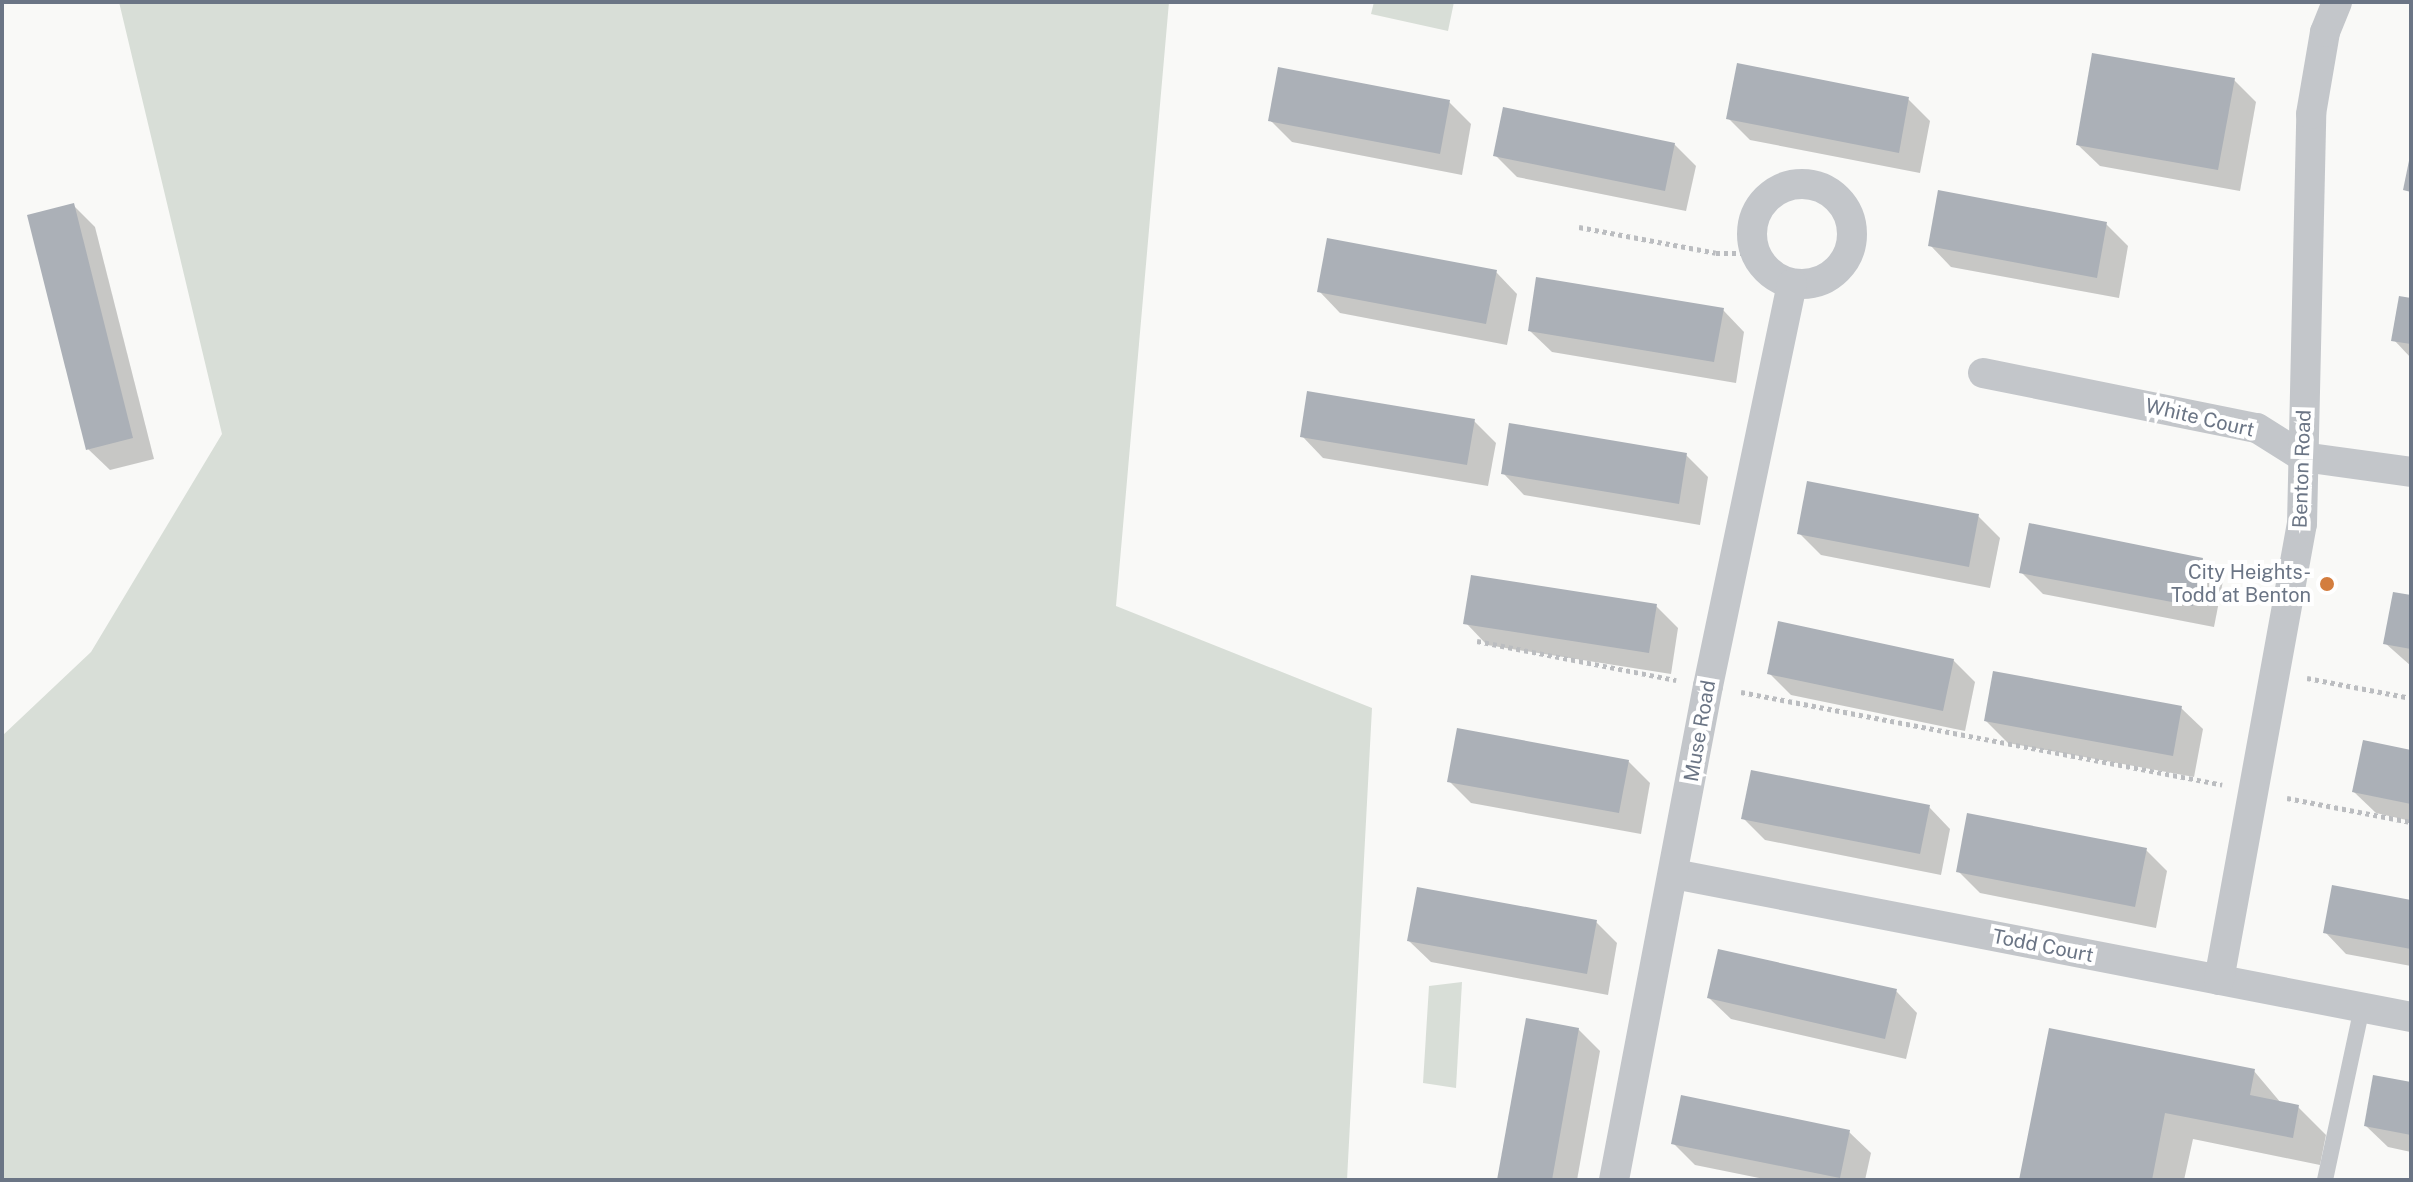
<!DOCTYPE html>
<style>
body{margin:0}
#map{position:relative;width:2413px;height:1182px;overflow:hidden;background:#f9f9f7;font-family:"Public Sans",sans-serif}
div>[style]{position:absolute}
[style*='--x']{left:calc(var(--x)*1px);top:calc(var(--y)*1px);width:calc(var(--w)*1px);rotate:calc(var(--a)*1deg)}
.green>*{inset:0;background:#d8ded7}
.shadow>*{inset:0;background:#0003}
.building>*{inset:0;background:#abb0b7}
.path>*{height:5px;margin-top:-2.5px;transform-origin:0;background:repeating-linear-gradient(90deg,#bbbdc0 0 4px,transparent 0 8px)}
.service>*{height:16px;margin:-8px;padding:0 8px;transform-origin:8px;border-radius:8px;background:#c3c6ca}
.minor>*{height:30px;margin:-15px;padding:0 15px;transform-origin:15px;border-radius:15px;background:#c3c6ca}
.minor>.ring{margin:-15px;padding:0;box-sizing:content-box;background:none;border:30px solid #c3c6ca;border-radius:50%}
.dots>*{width:22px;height:22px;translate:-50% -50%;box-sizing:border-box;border:4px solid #fff;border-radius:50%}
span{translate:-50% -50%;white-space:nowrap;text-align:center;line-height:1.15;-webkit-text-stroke:8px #fff;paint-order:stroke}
.street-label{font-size:20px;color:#6b7585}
.poi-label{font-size:20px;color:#6b7585}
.right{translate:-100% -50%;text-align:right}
.frame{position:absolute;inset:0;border:4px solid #6b7585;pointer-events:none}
</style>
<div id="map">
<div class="green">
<i style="clip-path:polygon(119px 2px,1169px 2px,1116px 606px,1372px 708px,1347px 1180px,2px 1180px,2px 736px,91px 652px,222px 434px)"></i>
<i style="clip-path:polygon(1374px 2px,1454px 2px,1448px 31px,1371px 14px)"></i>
<i style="clip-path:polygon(1462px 982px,1456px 1088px,1423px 1083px,1429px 986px)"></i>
</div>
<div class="shadow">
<i style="clip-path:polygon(2234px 80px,2256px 102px,2240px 191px,2100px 166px,2078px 145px)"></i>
<i style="clip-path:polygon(1908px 99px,1930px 121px,1920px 173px,1750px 140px,1728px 118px)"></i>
<i style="clip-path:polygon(1449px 102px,1471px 124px,1462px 175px,1292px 142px,1270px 120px)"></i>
<i style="clip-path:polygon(1674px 144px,1696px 166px,1686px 211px,1517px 177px,1495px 155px)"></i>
<i style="clip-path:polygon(73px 205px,95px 227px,154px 459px,110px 470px,88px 449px)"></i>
<i style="clip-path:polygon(2106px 224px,2128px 246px,2119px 298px,1951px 267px,1930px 245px)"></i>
<i style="clip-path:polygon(1496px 272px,1517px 294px,1507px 345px,1340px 313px,1319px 291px)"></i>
<i style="clip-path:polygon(2411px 301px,2411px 358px,2394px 340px)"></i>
<i style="clip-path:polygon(1723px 310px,1744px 332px,1736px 383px,1552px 352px,1530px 331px)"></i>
<i style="clip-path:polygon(1474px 421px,1496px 443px,1488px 486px,1323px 458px,1302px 436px)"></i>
<i style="clip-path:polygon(1686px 455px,1708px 477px,1700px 525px,1524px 495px,1503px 473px)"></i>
<i style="clip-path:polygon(1978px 516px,2000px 538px,1990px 588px,1821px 555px,1799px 533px)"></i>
<i style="clip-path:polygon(2202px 559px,2223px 581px,2214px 627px,2043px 594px,2021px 572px)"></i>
<i style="clip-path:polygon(2411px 597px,2411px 666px,2385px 643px)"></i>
<i style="clip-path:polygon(1656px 606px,1678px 628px,1671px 674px,1487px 645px,1466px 623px)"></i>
<i style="clip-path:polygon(1953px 660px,1975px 682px,1965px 731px,1791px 695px,1769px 673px)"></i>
<i style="clip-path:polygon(2181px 708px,2203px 729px,2194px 777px,2008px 743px,1986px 721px)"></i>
<i style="clip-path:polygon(2411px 752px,2411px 821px,2376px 813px,2354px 792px)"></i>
<i style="clip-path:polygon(1628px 761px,1650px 783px,1641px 834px,1471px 803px,1449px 781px)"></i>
<i style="clip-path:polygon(1929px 807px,1950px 829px,1941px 875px,1765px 840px,1743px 818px)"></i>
<i style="clip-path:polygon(2146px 850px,2167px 871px,2156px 928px,1980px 893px,1958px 871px)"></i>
<i style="clip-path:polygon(2411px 902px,2411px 966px,2346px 954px,2325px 932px)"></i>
<i style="clip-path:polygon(1596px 922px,1617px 943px,1608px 995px,1431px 962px,1409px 941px)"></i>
<i style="clip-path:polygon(1896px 991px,1917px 1013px,1906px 1059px,1731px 1019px,1709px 998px)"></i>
<i style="clip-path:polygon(1578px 1029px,1600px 1051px,1577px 1180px,1499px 1180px)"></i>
<i style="clip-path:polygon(2254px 1071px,2281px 1103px,2298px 1107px,2326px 1135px,2320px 1165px,2193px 1139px,2184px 1180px,2021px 1180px)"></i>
<i style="clip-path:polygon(2411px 1084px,2411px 1152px,2388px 1147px,2366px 1126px)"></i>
<i style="clip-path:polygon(1849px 1132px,1871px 1153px,1865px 1180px,1769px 1180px,1695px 1165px,1673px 1143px)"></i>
</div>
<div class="building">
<i style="clip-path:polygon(2092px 53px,2235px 78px,2218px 170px,2076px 145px)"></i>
<i style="clip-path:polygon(1737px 63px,1909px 97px,1899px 153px,1726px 119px)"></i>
<i style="clip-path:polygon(1278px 67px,1450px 100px,1440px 154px,1268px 121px)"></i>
<i style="clip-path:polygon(1503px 107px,1675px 143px,1665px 191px,1493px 156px)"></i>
<i style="clip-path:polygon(2411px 151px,2411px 192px,2403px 190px)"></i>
<i style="clip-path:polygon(1938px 190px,2107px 222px,2097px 278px,1928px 246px)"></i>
<i style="clip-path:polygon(74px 203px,133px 438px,86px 450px,27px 215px)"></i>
<i style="clip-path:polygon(1327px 238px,1497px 270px,1486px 324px,1317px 292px)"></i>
<i style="clip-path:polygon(1536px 277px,1724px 308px,1714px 362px,1528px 331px)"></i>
<i style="clip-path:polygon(2399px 296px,2411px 298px,2411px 344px,2391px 341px)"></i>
<i style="clip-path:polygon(1307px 391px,1475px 419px,1467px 465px,1300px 437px)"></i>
<i style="clip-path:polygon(1509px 423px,1687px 453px,1679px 504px,1501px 474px)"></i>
<i style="clip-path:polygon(1807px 481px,1979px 514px,1969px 567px,1797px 534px)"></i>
<i style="clip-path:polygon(2029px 523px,2203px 558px,2193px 606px,2019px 573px)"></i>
<i style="clip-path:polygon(1471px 575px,1657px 604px,1649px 653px,1463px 624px)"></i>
<i style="clip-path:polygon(2393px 592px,2411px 595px,2411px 649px,2383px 644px)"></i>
<i style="clip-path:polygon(1778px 621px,1954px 659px,1943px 711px,1767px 674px)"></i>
<i style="clip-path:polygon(1993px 671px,2182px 706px,2173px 756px,1984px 721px)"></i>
<i style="clip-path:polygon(1457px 728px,1629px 760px,1619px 813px,1447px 782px)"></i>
<i style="clip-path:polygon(2363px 740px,2411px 750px,2411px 804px,2352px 792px)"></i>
<i style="clip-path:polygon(1751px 770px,1930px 805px,1920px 854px,1741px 819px)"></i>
<i style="clip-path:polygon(1967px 813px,2147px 848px,2135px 907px,1956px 872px)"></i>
<i style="clip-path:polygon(2332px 885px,2411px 900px,2411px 949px,2323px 933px)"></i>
<i style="clip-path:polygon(1417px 887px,1597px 920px,1587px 974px,1407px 941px)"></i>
<i style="clip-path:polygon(1718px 949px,1897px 989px,1885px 1039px,1707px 998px)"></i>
<i style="clip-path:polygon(1526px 1018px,1579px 1028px,1552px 1180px,1497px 1180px)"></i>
<i style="clip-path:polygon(2049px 1028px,2255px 1069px,2250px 1095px,2299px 1105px,2293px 1138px,2165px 1113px,2152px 1180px,2019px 1180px)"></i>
<i style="clip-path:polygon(2373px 1075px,2411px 1082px,2411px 1135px,2364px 1126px)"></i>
<i style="clip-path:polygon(1681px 1095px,1850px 1130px,1840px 1178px,1671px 1144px)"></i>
</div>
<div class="path">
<i style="--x:1579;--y:227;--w:139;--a:10.7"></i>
<i style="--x:1716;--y:253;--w:39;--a:0"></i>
<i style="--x:1477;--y:641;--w:203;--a:11.1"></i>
<i style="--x:2307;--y:678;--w:106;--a:10.9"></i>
<i style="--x:1741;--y:692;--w:490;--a:10.9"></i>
<i style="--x:2287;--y:798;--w:126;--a:11"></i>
</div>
<div class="service">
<i style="--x:2325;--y:1180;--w:176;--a:-77.9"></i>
</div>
<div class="minor">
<i class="ring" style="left:1752px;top:184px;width:70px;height:70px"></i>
<i style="--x:1983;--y:373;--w:279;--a:11.4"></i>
<i style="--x:2257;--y:428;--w:54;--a:32.2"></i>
<i style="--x:2303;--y:457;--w:109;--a:7.9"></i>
<i style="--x:1674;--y:874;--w:751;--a:10.98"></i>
<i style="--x:2219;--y:980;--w:463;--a:-79.7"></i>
<i style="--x:2302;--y:524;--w:410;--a:-88.7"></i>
<i style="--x:2311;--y:114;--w:83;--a:-80.3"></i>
<i style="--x:2325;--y:32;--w:32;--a:-68"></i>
<i style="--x:1614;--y:1180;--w:503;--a:-79.23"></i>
<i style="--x:1708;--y:686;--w:411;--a:-78.2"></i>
</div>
<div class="dots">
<i style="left:2327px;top:584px;background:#d37d3e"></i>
</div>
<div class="street-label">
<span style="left:2200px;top:418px;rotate:13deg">White Court</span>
<span style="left:2302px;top:469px;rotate:-88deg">Benton Road</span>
<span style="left:1700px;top:731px;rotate:-80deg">Muse Road</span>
<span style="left:2043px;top:946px;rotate:11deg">Todd Court</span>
</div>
<div class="poi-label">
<span class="right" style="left:2311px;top:584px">City Heights-<br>Todd at Benton</span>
</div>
<div class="frame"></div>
</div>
